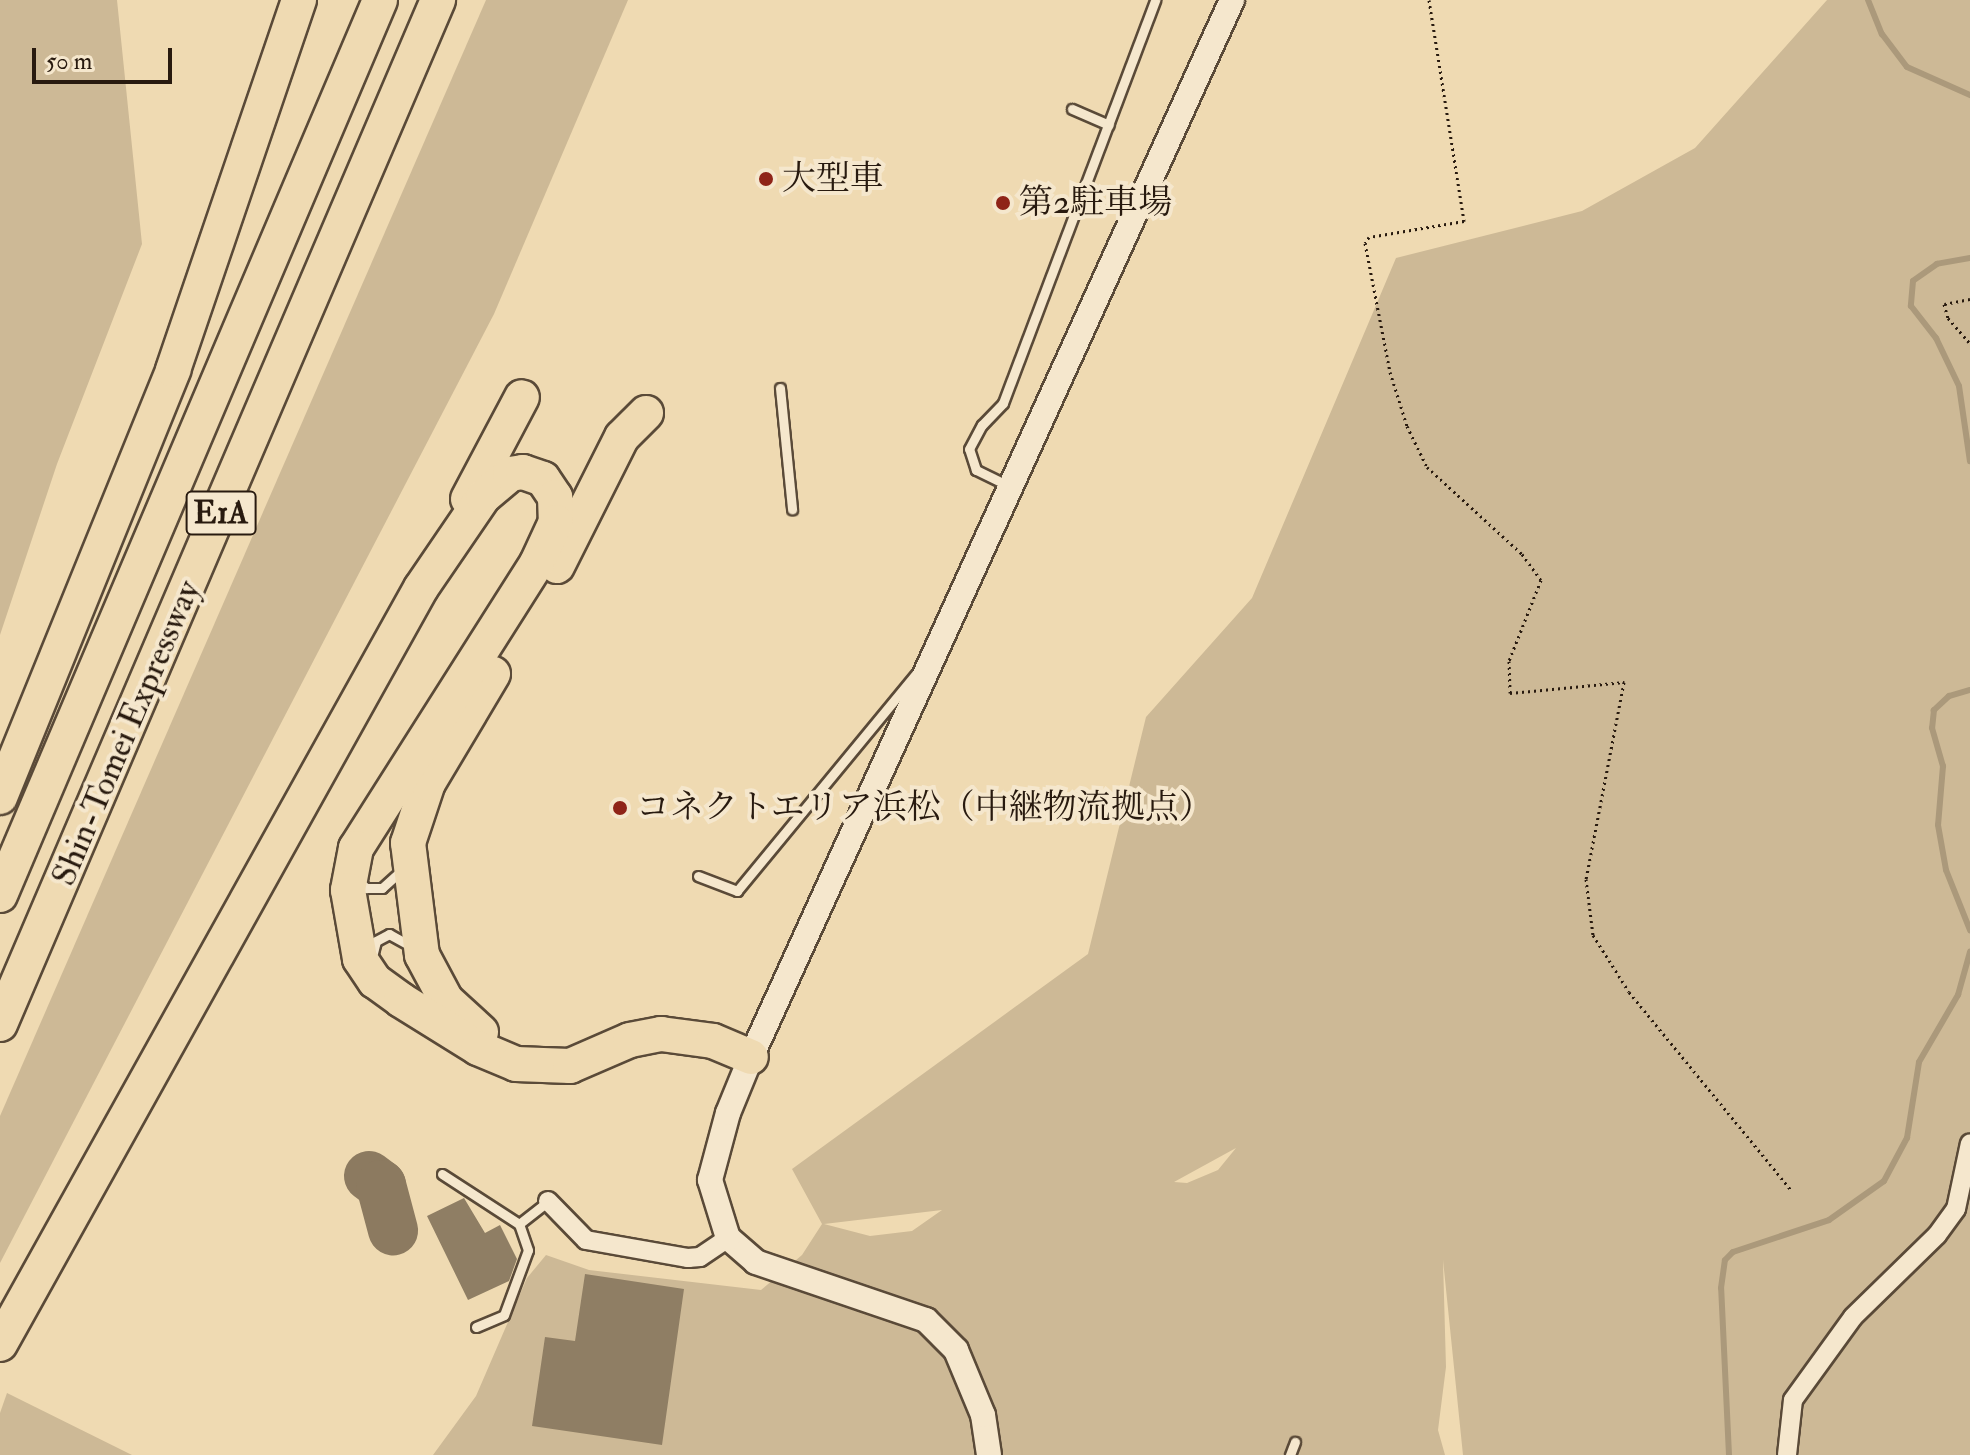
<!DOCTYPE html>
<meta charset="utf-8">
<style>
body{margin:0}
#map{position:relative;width:1970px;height:1455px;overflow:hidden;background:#efdab2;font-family:"IM FELL Double Pica","Noto Serif JP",serif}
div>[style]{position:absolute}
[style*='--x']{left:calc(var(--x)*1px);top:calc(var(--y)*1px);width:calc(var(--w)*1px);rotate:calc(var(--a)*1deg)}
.green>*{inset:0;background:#cdb996}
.stream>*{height:6px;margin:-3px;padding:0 3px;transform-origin:3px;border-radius:3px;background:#ab997b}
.taxiway>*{height:50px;margin:-25px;padding:0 25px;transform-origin:25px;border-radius:25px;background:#8c7a60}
.building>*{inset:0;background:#8f7e64}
.path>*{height:3px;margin-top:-1.5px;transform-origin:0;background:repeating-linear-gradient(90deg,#281a0f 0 2px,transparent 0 6px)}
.roads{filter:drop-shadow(2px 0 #5a4a38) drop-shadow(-2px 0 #5a4a38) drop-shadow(0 2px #5a4a38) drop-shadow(0 -2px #5a4a38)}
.service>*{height:9px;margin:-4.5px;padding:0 4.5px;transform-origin:4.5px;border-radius:4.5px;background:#f5e7cd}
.minor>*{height:18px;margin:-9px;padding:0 9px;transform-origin:9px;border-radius:9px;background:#f5e7cd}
.tertiary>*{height:24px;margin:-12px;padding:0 12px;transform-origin:12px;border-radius:12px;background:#f5e7cd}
.motorway>*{height:34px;margin:-17px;padding:0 17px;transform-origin:17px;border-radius:17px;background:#efdab2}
.dots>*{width:22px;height:22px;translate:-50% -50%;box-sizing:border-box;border:4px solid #f5e7cd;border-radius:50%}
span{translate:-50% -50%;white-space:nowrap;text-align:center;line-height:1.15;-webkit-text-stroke:8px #f5e7cd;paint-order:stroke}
.shield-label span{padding:2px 6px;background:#f5e7cd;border:2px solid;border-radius:6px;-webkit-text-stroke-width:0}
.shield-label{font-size:32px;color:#281a0f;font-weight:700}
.poi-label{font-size:34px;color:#281a0f}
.left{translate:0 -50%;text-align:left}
.street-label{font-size:34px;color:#281a0f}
.scale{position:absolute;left:32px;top:48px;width:140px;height:36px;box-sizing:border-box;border:4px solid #281a0f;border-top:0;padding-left:10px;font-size:24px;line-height:28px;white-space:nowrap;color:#281a0f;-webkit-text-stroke:6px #f5e7cd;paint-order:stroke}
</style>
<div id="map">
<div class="green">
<i style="clip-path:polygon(0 0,117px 0,142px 244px,57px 464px,0 635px)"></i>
<i style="clip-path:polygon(486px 0,628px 0,494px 314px,0 1263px,0 1116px)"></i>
<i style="clip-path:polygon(evenodd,1827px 0,1970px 0,1970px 1455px,1463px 1455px,1443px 1260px,1446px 1367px,1438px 1430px,1445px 1455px,433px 1455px,476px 1396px,527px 1278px,546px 1255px,589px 1270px,761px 1290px,802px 1255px,822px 1224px,792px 1169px,1088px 954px,1146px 717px,1252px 598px,1396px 258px,1582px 211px,1695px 148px,1827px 0,1236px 1148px,1218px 1170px,1187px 1183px,1174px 1182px,1236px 1148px,1827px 0,942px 1210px,912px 1231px,870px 1236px,824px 1224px,942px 1210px)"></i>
<i style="clip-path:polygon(7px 1393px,132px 1455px,0 1455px,0 1413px)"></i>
</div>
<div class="stream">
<i style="--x:1868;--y:0;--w:37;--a:68"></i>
<i style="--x:1882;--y:34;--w:41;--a:52.9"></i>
<i style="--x:1907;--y:67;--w:69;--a:24"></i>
<i style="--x:1970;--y:258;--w:34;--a:170"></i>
<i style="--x:1937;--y:264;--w:29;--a:145"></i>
<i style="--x:1913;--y:281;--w:25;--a:95"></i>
<i style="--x:1911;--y:306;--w:41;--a:52"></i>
<i style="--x:1936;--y:338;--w:53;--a:64.4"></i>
<i style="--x:1959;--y:386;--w:76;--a:81.7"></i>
<i style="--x:1970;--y:690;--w:22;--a:164"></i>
<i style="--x:1949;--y:696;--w:21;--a:137"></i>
<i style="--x:1934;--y:710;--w:18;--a:96"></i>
<i style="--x:1932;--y:728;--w:40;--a:74"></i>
<i style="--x:1943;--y:766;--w:59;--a:94.8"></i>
<i style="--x:1938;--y:825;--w:46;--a:79.9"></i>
<i style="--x:1946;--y:870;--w:65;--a:68.2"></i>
<i style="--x:1729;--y:1455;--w:167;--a:-92.7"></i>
<i style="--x:1721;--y:1288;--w:28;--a:-82"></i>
<i style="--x:1725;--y:1260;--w:11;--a:-45"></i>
<i style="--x:1733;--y:1252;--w:101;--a:-18.4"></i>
<i style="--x:1829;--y:1220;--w:67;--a:-35.3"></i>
<i style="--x:1884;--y:1181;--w:49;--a:-61.9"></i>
<i style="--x:1907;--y:1138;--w:77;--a:-81"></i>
<i style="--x:1919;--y:1062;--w:78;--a:-59.8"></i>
<i style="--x:1958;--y:995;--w:45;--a:-74.4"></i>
</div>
<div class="taxiway">
<i style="--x:369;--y:1176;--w:15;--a:37"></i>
<i style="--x:381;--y:1185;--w:47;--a:75.1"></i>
</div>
<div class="building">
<i style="clip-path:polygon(464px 1198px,485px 1233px,500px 1225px,517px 1259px,509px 1281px,468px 1300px,427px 1216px)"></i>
<i style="clip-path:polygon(585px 1274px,684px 1289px,662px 1445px,532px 1426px,545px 1337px,575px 1341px)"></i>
</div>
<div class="path">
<i style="--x:1429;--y:0;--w:224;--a:81"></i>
<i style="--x:1464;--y:221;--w:96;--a:170.4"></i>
<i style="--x:1369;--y:237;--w:7;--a:124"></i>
<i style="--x:1365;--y:243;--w:131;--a:79"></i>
<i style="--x:1390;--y:372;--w:57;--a:72.5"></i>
<i style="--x:1407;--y:426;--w:46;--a:64"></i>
<i style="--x:1427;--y:467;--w:129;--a:42.5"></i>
<i style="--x:1522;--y:554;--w:32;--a:54"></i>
<i style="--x:1541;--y:580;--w:87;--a:111.6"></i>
<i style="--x:1509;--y:661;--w:32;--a:88"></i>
<i style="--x:1510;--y:693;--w:115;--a:-5.5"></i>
<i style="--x:1624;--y:682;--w:201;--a:100.9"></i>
<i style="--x:1586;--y:879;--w:56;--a:82.9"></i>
<i style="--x:1593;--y:935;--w:67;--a:57.7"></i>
<i style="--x:1629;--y:992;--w:256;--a:50.7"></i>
<i style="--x:1970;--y:299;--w:26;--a:169"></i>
<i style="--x:1944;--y:304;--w:15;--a:74"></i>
<i style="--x:1948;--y:318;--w:33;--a:49"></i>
</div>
<div class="roads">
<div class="service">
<i style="--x:1072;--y:109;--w:40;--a:23.4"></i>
<i style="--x:780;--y:388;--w:122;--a:84.3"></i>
<i style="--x:1009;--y:486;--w:37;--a:-154"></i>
<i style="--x:976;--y:470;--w:22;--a:-108"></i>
<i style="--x:969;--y:449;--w:27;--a:-62"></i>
<i style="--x:982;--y:425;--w:30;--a:-46"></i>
<i style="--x:1003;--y:403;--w:431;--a:-69.3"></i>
<i style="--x:698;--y:876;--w:42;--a:21"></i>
<i style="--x:737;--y:891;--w:281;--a:-50.5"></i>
<i style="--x:358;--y:881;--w:11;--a:41"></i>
<i style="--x:366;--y:888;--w:16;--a:0"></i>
<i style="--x:382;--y:888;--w:25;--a:-42"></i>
<i style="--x:373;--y:953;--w:12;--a:-76"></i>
<i style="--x:376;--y:941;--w:15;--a:-28"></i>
<i style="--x:389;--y:934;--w:25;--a:29"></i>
<i style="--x:442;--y:1174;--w:92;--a:33"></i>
<i style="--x:519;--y:1224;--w:37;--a:-38"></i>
<i style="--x:476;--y:1327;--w:30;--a:-23"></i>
<i style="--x:504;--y:1315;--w:69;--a:-69.7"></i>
<i style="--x:528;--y:1250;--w:28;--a:-109"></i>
<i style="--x:1290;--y:1455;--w:14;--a:-69"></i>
</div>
<div class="minor">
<i style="--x:548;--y:1201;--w:54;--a:45.7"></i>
<i style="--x:586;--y:1240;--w:104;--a:10"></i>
<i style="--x:688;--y:1258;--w:12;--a:-5"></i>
<i style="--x:700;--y:1257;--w:34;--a:-34"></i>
<i style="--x:1787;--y:1455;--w:55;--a:-83.8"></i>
<i style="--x:1793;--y:1400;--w:102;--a:-54.1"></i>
<i style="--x:1853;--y:1317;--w:117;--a:-44.3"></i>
<i style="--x:1937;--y:1235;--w:32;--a:-54"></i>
<i style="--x:1956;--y:1209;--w:67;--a:-78"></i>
</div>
<div class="tertiary">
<i style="--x:989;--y:1455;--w:40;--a:-98.5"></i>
<i style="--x:983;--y:1415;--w:70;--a:-112.6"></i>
<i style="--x:956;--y:1350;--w:42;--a:-135"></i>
<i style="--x:926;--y:1320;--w:180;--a:-161.2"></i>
<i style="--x:756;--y:1262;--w:37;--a:-139"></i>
<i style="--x:728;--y:1238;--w:61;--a:-107.2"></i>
<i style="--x:710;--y:1180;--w:69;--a:-75"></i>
<i style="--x:728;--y:1113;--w:61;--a:-67.7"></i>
<i style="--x:751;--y:1057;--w:1161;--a:-65.53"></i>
</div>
<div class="motorway">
<i style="--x:468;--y:499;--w:115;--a:-62.1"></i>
<i style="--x:557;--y:566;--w:144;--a:-63.3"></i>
<i style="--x:622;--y:437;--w:34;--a:-45"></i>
<i style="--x:0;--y:797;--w:461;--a:-67.9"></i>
<i style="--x:173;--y:370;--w:391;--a:-71.2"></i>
<i style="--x:0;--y:895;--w:972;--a:-66.99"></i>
<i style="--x:0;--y:1024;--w:1114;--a:-66.84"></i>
<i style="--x:481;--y:1032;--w:47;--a:-137.6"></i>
<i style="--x:446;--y:1000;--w:51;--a:-118.1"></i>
<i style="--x:422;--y:955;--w:113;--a:-97.1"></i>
<i style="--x:408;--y:843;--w:63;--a:-71.6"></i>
<i style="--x:428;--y:783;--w:127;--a:-59.2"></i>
<i style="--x:0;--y:1344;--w:865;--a:-60.89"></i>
<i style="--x:421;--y:588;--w:110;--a:-55.7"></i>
<i style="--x:483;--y:497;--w:35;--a:-40"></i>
<i style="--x:510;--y:474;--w:13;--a:-9"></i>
<i style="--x:523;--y:472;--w:21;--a:19"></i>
<i style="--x:543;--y:479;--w:22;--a:56"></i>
<i style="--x:555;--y:497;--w:25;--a:88"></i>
<i style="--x:556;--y:522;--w:45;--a:114.9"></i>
<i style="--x:537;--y:563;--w:338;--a:122.4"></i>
<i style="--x:356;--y:848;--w:43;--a:100.8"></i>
<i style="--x:348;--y:890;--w:70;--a:80.1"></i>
<i style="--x:360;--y:959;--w:27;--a:56"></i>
<i style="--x:375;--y:981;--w:32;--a:36"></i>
<i style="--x:401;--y:1000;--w:91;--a:31.9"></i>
<i style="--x:478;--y:1048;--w:41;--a:22.8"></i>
<i style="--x:516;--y:1064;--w:54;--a:2.1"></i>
<i style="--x:570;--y:1066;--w:65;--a:-23.4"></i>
<i style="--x:630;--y:1040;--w:32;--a:-11"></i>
<i style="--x:661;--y:1034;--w:52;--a:7.7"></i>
<i style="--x:713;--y:1041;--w:41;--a:22.8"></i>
</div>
</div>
<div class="dots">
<i style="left:766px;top:179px;background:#8f2418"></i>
<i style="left:1003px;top:203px;background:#8f2418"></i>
<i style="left:620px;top:808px;background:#8f2418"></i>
</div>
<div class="shield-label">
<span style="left:221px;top:513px">E1A</span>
</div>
<div class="poi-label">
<span class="left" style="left:782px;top:179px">大型車</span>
<span class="left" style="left:1019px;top:203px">第2駐車場</span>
<span class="left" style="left:636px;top:808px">コネクトエリア浜松（中継物流拠点）</span>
</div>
<div class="street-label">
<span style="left:126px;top:733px;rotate:-67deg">Shin-Tomei Expressway</span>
</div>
<div class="scale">50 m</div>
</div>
